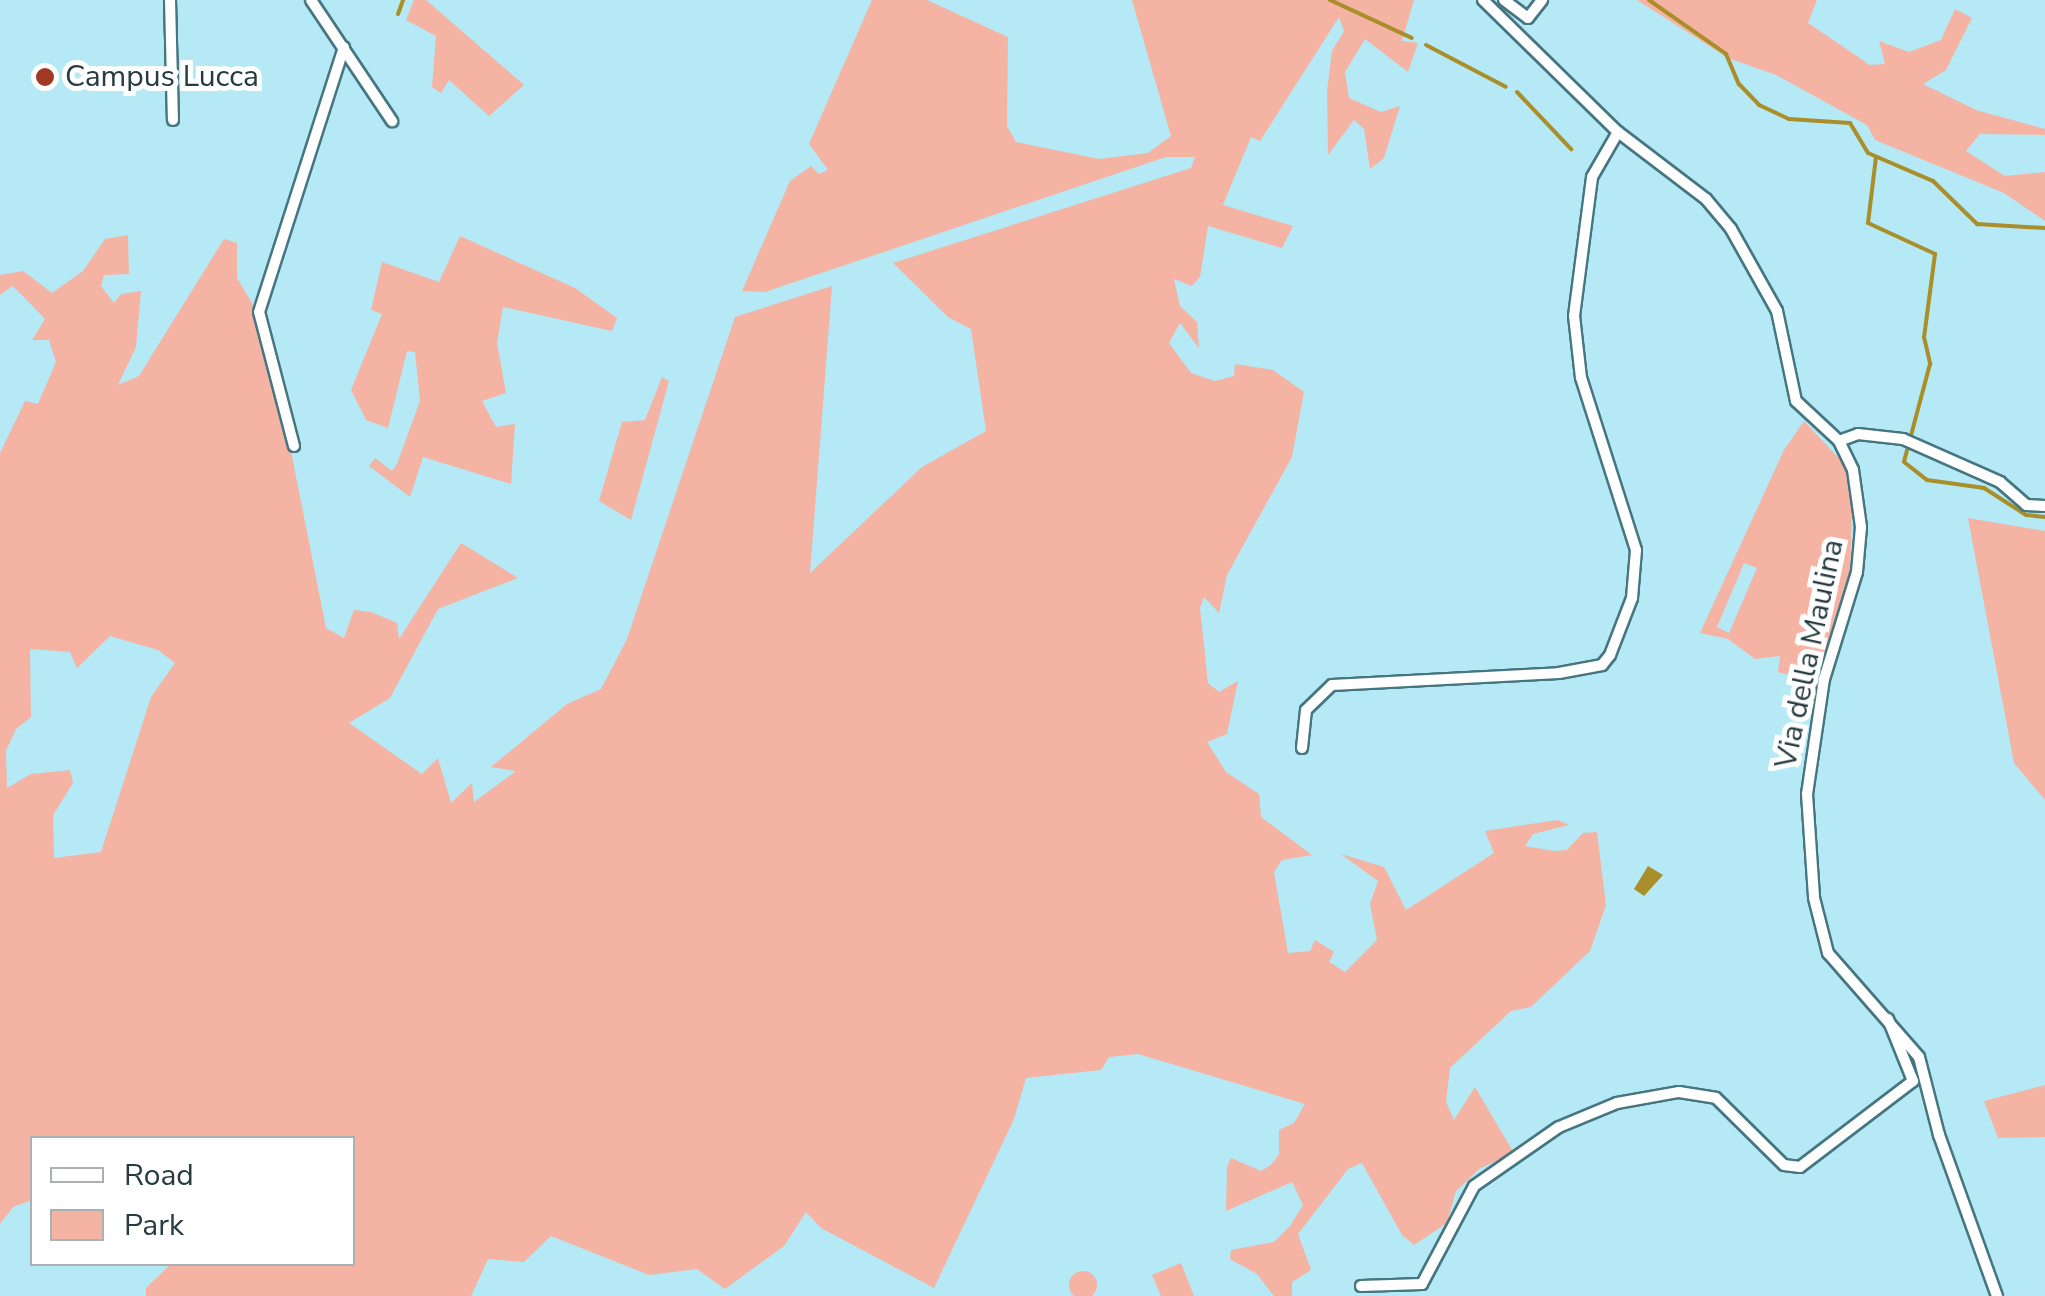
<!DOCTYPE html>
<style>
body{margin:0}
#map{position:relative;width:2045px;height:1296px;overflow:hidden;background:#b5e9f5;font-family:"Nunito Sans",sans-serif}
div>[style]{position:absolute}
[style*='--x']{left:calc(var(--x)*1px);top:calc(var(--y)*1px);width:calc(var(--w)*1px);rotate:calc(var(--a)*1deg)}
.green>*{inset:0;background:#f5b3a4}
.round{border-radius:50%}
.water>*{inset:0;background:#a98e29}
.stream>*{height:4px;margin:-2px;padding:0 2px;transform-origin:2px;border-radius:2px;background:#a98e29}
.roads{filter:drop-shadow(2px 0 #457681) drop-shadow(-2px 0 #457681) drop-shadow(0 2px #457681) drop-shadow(0 -2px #457681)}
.street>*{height:10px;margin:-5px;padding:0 5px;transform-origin:5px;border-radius:5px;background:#fff}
.dots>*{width:28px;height:28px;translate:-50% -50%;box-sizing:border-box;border:5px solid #fff;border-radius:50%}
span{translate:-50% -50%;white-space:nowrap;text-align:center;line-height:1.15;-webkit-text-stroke:10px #fff;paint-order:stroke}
.poi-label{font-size:30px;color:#273c41}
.left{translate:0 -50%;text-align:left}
.street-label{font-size:30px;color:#273c41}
.legend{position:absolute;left:30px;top:1136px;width:325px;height:130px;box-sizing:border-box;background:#fff;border:2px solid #a9b1b3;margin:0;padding:12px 18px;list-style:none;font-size:30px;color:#273c41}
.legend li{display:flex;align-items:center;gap:20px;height:50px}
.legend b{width:50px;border:2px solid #a9b1b3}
</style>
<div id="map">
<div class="green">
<i style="clip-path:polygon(414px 0,426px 0,524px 85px,489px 116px,449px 80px,441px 93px,432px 87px,436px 36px,406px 20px)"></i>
<i style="clip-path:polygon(evenodd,872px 0,927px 0,1008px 37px,1007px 126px,1016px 142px,1099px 159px,1148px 153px,1171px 136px,1132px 0,1414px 0,1402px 41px,1418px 43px,1408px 72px,1365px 39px,1345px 72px,1349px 98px,1381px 112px,1400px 106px,1384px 158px,1370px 169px,1364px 129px,1354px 120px,1328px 155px,1327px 91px,1332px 51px,1344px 31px,1339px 17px,1260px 141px,1251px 137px,1223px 205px,1293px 226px,1282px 248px,1208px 226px,1200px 277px,1192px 286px,1174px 279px,1180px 306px,1197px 322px,1199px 348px,1180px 323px,1169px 343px,1191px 373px,1215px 381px,1234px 376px,1235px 364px,1273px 370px,1304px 392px,1292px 457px,1227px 575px,1219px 613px,1204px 597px,1200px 608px,1208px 683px,1219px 692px,1238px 681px,1227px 734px,1207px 742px,1226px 772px,1259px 794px,1261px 817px,1312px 855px,1282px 860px,1274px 872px,1288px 953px,1310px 951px,1315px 940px,1334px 952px,1329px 962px,1345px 972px,1377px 940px,1370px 904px,1378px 881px,1341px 854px,1384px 867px,1406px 910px,1494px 853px,1485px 831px,1558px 820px,1569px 825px,1533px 834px,1525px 846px,1554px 851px,1567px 850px,1583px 833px,1597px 832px,1606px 905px,1590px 951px,1531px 1007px,1511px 1011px,1450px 1068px,1446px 1102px,1454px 1120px,1475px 1087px,1514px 1153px,1479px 1169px,1456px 1191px,1447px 1223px,1414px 1245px,1402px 1235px,1362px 1163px,1348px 1169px,1298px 1234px,1311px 1270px,1292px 1282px,1292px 1296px,1274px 1296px,1257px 1274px,1230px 1259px,1231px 1250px,1274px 1242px,1290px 1226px,1303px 1205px,1292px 1182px,1226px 1211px,1227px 1167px,1231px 1158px,1261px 1171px,1271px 1165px,1279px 1154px,1279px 1130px,1294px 1123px,1305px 1104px,1138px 1054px,1109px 1057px,1101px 1070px,1026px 1078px,1014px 1119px,934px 1288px,821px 1228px,806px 1212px,784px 1246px,725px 1289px,697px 1269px,649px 1275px,551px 1236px,524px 1262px,488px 1259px,471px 1296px,146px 1296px,146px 1288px,171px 1264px,352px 1264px,352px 1138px,32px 1138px,32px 1200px,13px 1207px,0 1224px,0 453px,25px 401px,38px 404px,56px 362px,49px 340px,32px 340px,45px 319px,13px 286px,0 295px,0 275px,23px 271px,52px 293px,83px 271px,105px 239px,128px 235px,129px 274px,104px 275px,101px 286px,114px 303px,121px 294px,141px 291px,136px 347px,118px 385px,139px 376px,224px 239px,237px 243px,237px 278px,252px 303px,288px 436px,326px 628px,344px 638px,354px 610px,371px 612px,397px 623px,399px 639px,461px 543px,518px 578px,438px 609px,390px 698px,349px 723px,422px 774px,438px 758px,451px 803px,472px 783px,474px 802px,516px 771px,491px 767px,567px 704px,601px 689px,627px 639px,735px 317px,832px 286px,810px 573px,922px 467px,986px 431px,971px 329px,948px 317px,893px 263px,1191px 168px,1195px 157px,1166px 157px,765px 292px,742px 291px,790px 181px,811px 166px,819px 174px,828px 170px,809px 144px,872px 0,110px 636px,158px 650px,175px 663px,151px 697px,101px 852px,54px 858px,53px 815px,73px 783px,70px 770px,31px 774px,7px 788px,6px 751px,16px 729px,31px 717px,30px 649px,70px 652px,77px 668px,110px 636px)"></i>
<i style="clip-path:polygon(1637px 0,1817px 0,1808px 23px,1870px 65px,1885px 64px,1879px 41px,1909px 52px,1941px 40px,1955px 9px,1972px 18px,1946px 70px,1923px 84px,1976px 110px,2045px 129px,2045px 135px,1980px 134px,1966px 151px,2005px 176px,2045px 172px,2045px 221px,2004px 193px,1875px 140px,1867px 125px,1776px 75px,1728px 58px)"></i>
<i style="clip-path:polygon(460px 236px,575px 288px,617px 318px,612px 331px,503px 307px,497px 343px,506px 393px,482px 401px,496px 427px,515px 424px,511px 484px,423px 457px,410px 497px,369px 466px,375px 458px,392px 471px,397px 464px,420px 401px,415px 352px,407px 351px,388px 428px,366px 420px,351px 390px,382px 314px,371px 310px,382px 262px,439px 282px)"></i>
<i style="clip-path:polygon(662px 377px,669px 381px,631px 520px,599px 501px,622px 422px,645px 420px)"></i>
<i style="clip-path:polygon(evenodd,1804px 421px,1848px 468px,1852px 500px,1850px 579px,1820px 683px,1778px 672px,1780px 656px,1755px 659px,1728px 639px,1700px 633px,1784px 450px,1804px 421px,1744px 563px,1757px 568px,1729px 633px,1717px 627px,1744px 563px)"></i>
<i style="clip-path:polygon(1968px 518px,2045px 531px,2045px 800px,2014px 763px)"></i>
<i style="clip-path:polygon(2045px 1085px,2045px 1137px,1998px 1138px,1984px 1101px)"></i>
<i style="clip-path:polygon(1181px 1263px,1194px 1296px,1161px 1296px,1152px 1275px)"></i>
<i class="round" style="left:1069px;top:1271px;width:28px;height:28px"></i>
</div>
<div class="water">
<i style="clip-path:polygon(1648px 866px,1663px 875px,1644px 896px,1634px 889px)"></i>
</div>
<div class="stream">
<i style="--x:1330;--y:0;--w:90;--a:24.9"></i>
<i style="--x:1649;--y:0;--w:94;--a:35"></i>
<i style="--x:1726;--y:54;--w:33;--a:67"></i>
<i style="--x:1739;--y:84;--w:29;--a:46"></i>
<i style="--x:1759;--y:105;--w:33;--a:25"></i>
<i style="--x:1789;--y:119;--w:61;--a:3.8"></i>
<i style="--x:1850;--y:123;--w:35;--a:59"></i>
<i style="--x:1868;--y:153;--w:71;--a:23.3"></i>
<i style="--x:1933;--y:181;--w:62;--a:44.3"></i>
<i style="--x:1977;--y:224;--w:68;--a:3.4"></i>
<i style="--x:398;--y:14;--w:15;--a:-70"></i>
<i style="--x:1426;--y:45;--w:90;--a:27.7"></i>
<i style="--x:1517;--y:92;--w:79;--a:46.5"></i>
<i style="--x:1876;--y:157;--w:66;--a:96.9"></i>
<i style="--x:1868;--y:223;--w:74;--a:24.8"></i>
<i style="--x:1935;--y:254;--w:84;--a:97.5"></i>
<i style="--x:1924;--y:337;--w:28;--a:77"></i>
<i style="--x:1930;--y:364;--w:101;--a:104.9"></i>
<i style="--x:1904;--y:462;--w:29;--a:38"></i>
<i style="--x:1927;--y:480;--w:58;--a:8"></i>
<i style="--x:1984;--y:488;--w:50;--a:32.7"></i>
<i style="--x:2026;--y:515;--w:19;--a:6"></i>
</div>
<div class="roads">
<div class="street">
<i style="--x:170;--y:0;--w:120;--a:88.6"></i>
<i style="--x:311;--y:0;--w:146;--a:56.2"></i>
<i style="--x:1483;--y:0;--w:189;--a:44.4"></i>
<i style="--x:1618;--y:132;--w:111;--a:37.3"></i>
<i style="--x:1706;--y:199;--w:39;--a:50"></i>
<i style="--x:1731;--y:229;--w:94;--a:60.7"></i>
<i style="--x:1777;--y:311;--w:92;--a:78.1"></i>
<i style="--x:1796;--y:401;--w:59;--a:42.9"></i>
<i style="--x:1839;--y:441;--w:32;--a:64"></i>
<i style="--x:1853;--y:470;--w:58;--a:82"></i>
<i style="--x:1861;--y:527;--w:45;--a:95.1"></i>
<i style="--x:1857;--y:572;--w:112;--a:107.1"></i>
<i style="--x:1824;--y:679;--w:116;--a:98.4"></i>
<i style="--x:1807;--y:794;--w:104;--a:86.1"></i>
<i style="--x:1814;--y:898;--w:57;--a:75.7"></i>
<i style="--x:1828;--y:953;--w:138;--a:48.8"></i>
<i style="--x:1919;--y:1057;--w:81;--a:75.6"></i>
<i style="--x:1939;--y:1135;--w:171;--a:70.2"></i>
<i style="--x:1504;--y:0;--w:30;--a:37"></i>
<i style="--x:1528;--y:18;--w:23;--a:-52"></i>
<i style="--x:1839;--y:441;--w:20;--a:-20"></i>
<i style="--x:1858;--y:434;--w:45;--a:6.3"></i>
<i style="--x:1903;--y:439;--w:106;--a:23.9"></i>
<i style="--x:2000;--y:482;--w:35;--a:41"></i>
<i style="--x:2026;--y:505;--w:19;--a:3"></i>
<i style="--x:294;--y:446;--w:138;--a:-104.6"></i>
<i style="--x:259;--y:312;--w:278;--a:-72.2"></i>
<i style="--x:1302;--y:748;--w:38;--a:-84"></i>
<i style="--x:1306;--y:710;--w:36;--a:-44"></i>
<i style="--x:1332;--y:685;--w:227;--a:-3"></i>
<i style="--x:1559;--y:673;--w:44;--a:-10.5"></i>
<i style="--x:1602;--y:665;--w:13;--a:-51"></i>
<i style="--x:1610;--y:655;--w:61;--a:-68.9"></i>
<i style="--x:1632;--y:598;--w:48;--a:-85.2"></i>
<i style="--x:1636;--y:550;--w:181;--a:-107.7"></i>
<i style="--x:1581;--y:378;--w:62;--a:-96.4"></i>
<i style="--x:1574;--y:316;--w:140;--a:-82.6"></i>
<i style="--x:1592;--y:177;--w:52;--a:-60"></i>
<i style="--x:1361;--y:1286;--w:61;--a:-1.9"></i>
<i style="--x:1422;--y:1284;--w:111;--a:-62"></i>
<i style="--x:1474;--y:1186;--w:103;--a:-34.8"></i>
<i style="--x:1559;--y:1127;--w:63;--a:-22.5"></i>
<i style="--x:1617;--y:1103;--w:63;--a:-10.1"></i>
<i style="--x:1679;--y:1092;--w:37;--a:9"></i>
<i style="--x:1716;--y:1098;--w:95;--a:44.6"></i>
<i style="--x:1784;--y:1165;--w:16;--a:7"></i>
<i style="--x:1800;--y:1167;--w:142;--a:-37.3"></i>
<i style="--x:1913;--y:1081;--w:67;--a:-112"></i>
</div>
</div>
<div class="dots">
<i style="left:45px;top:77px;background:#a13822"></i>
</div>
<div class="poi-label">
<span class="left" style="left:65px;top:77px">Campus Lucca</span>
</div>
<div class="street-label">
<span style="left:1810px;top:654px;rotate:-78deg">Via della Maulina</span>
</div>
<ul class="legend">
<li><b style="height:12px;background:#fff"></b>Road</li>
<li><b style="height:28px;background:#f5b3a4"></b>Park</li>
</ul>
</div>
